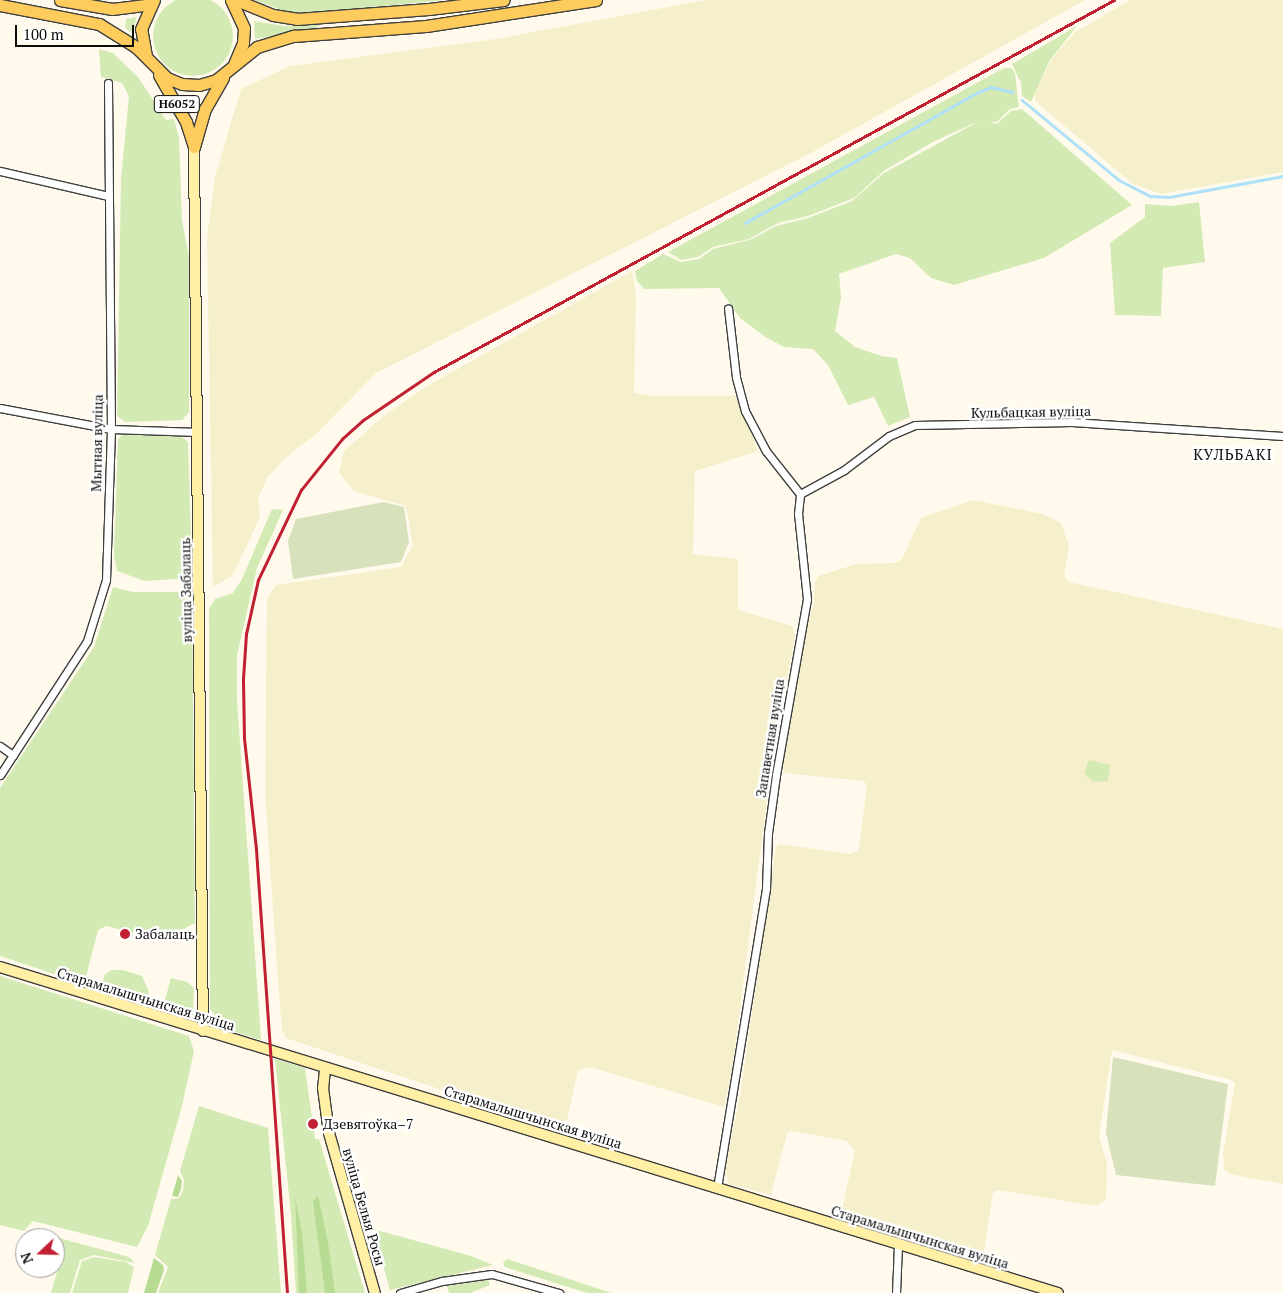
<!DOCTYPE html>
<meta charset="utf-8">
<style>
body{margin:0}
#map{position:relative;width:1283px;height:1293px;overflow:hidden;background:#fffaeb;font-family:"PT Serif",serif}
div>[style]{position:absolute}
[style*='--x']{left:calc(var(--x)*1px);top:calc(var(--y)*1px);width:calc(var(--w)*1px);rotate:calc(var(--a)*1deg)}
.farmland>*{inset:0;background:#f5efcb}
.green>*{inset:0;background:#d4eab4}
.round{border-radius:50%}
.forest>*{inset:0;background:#b8db93}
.cemetery>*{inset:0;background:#d7e1bc}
.stream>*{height:2.5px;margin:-1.25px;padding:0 1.25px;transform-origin:1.25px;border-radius:1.25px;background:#aee1f8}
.roads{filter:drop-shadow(1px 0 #3f3f3f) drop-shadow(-1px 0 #3f3f3f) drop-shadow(0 1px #3f3f3f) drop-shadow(0 -1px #3f3f3f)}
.street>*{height:7px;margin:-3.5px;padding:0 3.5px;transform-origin:3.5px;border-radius:3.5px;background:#fff}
.secondary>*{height:10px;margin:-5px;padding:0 5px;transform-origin:5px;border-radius:5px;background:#fff0a6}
.primary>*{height:11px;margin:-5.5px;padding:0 5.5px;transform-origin:5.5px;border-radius:5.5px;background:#fdcc5d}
.rail>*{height:2.5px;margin:-1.25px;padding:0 1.25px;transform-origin:1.25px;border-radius:1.25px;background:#c02032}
.dots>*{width:14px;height:14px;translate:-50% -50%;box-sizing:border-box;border:2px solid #fff;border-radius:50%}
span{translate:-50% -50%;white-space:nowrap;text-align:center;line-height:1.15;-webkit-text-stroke:5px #fff;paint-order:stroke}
.shield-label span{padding:1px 4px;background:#fff;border:1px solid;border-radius:4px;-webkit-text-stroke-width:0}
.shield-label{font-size:12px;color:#0c0c0c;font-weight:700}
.street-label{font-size:14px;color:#0c0c0c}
.poi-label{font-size:14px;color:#0c0c0c}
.left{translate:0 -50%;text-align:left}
.neighbourhood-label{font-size:15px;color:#0c0c0c;letter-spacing:1px}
.north{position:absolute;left:15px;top:1228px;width:50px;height:50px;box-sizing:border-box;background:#fff;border:1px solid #9e9e9e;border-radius:50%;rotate:249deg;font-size:14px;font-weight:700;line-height:20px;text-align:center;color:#0c0c0c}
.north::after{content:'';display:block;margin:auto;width:18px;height:22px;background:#c02032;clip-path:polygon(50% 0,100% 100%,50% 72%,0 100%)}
.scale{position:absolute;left:15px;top:25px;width:119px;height:22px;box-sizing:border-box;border:2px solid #0c0c0c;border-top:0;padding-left:6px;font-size:15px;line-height:18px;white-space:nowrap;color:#0c0c0c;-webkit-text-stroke:4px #fff;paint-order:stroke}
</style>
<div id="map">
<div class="farmland">
<i style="clip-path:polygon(706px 0,1085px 0,809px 154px,376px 373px,315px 435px,285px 458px,267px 478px,258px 499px,260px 517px,241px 558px,232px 576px,213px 587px,207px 238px,215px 177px,241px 89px,290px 66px,496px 39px)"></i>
<i style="clip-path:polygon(1130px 0,1283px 0,1283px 172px,1161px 194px,1133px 184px,1035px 101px,1035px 93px,1052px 59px,1075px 32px)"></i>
<i style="clip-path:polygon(632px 271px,636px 294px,634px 393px,654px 396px,736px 396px,758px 451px,695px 471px,693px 554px,738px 559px,738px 610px,792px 626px,795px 634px,771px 768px,732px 1070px,724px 1107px,590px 1067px,578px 1070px,567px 1120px,554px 1127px,286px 1038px,282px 1030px,278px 980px,265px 793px,267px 599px,276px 585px,401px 567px,413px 545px,406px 506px,354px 491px,339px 473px,344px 451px,385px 415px,427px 386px)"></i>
<i style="clip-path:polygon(973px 500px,1043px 514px,1061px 523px,1069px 546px,1064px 576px,1069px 582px,1283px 629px,1283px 1184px,1230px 1174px,1224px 1169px,1223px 1154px,1235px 1083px,1231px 1080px,1112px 1050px,1099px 1137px,1107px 1162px,1106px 1199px,1097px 1206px,997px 1190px,993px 1193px,984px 1251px,972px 1260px,840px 1219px,855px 1151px,847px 1141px,791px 1131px,787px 1133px,771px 1195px,729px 1184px,725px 1170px,740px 1096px,776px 847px,780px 844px,850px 854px,858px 851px,860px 840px,867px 786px,864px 781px,785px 773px,782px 768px,801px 652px,814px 602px,815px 581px,819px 576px,856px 564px,895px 563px,902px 559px,921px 518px)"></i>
</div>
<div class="green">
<i class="round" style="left:153px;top:-4px;width:80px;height:80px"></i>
<i style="clip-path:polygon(254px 0,445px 0,312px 13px,287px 12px)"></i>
<i style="clip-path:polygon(136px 17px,134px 34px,125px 28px,126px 19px)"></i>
<i style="clip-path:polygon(254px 21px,284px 26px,317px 25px,317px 28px,255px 39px)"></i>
<i style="clip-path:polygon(1077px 26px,1050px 60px,1031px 102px,1022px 96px,1021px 83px,1012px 64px)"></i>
<i style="clip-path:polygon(99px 49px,113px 53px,138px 77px,166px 120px,174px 119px,179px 138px,182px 220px,189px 257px,189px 412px,182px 420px,125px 422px,117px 416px,121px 179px,129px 96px,122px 83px,101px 77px)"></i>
<i style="clip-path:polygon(1004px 68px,1011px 68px,1015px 73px,1019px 107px,1010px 109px,997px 122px,989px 122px,997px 124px,1011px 111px,1022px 109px,1132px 205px,1044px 258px,954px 285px,931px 278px,910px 258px,896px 254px,839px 274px,841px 298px,835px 331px,855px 347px,881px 356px,897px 358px,910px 417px,888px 426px,874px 397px,848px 405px,828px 365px,813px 349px,784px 347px,764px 336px,740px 318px,719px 288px,644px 289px,637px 281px,635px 271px,663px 254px,681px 262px,699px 259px,713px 249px,752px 239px,776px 226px,808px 218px,852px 201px,884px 173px,981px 120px,933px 142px,885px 170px,854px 198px,808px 216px,778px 223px,749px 239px,713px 247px,698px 257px,681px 260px,668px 252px)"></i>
<i style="clip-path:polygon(1199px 202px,1205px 262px,1163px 268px,1161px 316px,1115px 315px,1110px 243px,1145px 217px,1145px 204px,1171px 206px)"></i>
<i style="clip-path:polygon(123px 435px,180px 436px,188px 442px,192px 572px,189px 578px,145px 581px,117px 571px,114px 556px,118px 439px)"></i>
<i style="clip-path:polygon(272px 509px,283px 510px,257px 568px,237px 655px,237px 700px,261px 1040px,226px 1029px,210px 1009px,209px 609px,215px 599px,233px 593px,242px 579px)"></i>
<i style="clip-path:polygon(113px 587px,133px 592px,187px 592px,192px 599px,195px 923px,162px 940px,106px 926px,98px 930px,84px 984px,0 956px,0 788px,94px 647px)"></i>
<i style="clip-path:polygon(1089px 760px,1110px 765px,1108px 781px,1093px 782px,1084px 773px)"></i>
<i style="clip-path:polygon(112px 970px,123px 970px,142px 976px,149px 992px,148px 1004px,104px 993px,102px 983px,105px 974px)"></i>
<i style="clip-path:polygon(0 976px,189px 1036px,194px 1051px,182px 1106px,148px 1226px,137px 1247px,33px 1221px,24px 1231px,0 1225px)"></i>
<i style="clip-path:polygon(171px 978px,187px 982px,194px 988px,193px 1015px,184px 1017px,170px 1013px,163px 1007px)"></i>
<i style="clip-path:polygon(275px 1059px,305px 1068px,315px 1139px,319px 1139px,365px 1293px,296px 1293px,291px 1215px)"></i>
<i style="clip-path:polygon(199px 1106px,268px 1128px,281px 1293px,158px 1293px,168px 1267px,155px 1255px,171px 1199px,179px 1198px,183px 1190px,184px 1180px,180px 1171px)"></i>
<i style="clip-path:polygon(373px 1229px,471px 1256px,493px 1265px,390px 1290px)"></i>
<i style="clip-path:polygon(52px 1236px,129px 1257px,135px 1263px,94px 1255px,80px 1260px,70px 1293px,51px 1293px,64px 1248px,55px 1245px,55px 1238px,49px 1238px)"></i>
<i style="clip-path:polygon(94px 1257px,126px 1262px,134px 1267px,128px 1293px,72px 1293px,82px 1261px)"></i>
<i style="clip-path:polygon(507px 1259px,612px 1293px,587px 1293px,505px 1267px,503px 1263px)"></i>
<i style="clip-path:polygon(488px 1280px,490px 1285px,470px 1293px,449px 1293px,447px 1286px)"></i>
</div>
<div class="forest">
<i style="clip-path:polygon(178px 1175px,182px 1181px,181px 1189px,178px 1197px,172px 1196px)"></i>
<i style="clip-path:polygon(318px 1195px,328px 1242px,335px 1293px,325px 1293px,313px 1202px)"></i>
<i style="clip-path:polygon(295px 1197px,302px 1232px,307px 1293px,299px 1293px)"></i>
<i style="clip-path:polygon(154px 1258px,163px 1265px,164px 1270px,156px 1293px,144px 1293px)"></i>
</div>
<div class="cemetery">
<i style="clip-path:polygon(384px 502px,404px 507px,409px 542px,401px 562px,293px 579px,288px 541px,296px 519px)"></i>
<i style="clip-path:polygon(1113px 1057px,1228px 1084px,1215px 1186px,1116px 1175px,1106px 1133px)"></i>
</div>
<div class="stream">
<i style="--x:1022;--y:100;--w:126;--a:39.5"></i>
<i style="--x:1119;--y:180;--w:36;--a:27"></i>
<i style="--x:1151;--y:196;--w:18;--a:3"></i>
<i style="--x:1169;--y:197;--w:116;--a:-10.4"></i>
<i style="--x:745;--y:223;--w:266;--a:-29.3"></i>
<i style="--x:977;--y:93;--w:15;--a:-23"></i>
<i style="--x:991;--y:87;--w:22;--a:13"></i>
</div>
<div class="roads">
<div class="street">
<i style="--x:0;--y:171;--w:111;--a:13"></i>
<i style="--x:0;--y:408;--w:113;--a:10.7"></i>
<i style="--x:111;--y:429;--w:87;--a:2"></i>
<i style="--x:800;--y:494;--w:50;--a:-28.6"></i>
<i style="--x:844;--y:470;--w:56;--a:-37.1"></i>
<i style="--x:889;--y:436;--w:28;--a:-23"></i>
<i style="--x:915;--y:425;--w:157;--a:-1.1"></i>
<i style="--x:1072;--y:422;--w:211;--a:3.8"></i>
<i style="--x:0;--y:746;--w:16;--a:35"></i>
<i style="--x:0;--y:775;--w:160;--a:-57"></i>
<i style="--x:87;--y:641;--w:64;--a:-72.7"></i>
<i style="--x:106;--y:580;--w:151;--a:-88.1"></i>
<i style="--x:111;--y:429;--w:346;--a:-90.5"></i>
<i style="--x:717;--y:1188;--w:304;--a:-80.7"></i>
<i style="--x:766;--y:888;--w:55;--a:-87.9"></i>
<i style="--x:768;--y:833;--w:59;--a:-82.1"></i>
<i style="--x:776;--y:775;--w:179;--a:-80"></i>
<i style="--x:807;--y:599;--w:85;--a:-96"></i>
<i style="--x:798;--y:514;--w:20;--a:-84"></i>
<i style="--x:800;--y:494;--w:55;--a:-128.3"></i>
<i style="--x:766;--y:451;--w:45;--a:-117.7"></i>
<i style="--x:745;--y:411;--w:35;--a:-105"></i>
<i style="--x:736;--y:377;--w:69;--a:-96.6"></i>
<i style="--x:400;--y:1293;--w:44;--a:-15.9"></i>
<i style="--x:442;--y:1281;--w:50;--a:-8"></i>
<i style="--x:492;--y:1274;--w:70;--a:15.8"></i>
<i style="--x:896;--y:1293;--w:48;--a:-87.6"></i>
</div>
<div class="secondary">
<i style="--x:194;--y:147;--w:884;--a:89.42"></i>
<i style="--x:0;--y:967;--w:1107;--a:17.13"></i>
<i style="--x:325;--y:1070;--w:18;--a:96"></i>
<i style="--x:323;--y:1088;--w:45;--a:82.4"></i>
<i style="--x:329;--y:1133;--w:166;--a:74"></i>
</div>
<div class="primary">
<i style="--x:60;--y:0;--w:53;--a:9.8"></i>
<i style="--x:112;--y:9;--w:38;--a:-7"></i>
<i style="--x:231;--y:0;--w:31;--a:65"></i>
<i style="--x:244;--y:28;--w:15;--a:94"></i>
<i style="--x:243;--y:43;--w:23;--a:113"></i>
<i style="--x:236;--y:0;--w:40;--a:22"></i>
<i style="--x:273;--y:15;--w:24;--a:9"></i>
<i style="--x:297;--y:19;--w:132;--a:-4.3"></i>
<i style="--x:429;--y:9;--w:75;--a:-6.9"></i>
<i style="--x:0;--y:5;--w:101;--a:10.9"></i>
<i style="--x:99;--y:24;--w:44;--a:31.9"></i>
<i style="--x:136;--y:47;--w:44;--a:45"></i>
<i style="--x:167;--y:78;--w:16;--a:22"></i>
<i style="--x:182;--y:84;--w:17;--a:3"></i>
<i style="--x:199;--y:85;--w:18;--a:-16"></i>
<i style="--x:216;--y:80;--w:53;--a:-38.8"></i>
<i style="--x:257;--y:47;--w:39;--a:-17"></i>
<i style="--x:294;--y:36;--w:132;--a:-4.3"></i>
<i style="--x:426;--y:26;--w:172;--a:-8.7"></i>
<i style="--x:146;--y:56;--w:27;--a:-100"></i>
<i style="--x:141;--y:29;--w:32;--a:-66"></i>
<i style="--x:159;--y:75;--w:54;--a:60.1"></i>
<i style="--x:186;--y:122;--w:26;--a:72"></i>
<i style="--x:194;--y:147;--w:40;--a:-74"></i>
<i style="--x:205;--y:109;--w:36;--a:-60"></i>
</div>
</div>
<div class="rail">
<i style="--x:287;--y:1293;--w:445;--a:-94"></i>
<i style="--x:256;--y:849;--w:112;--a:-96.2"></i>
<i style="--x:244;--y:738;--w:59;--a:-91"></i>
<i style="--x:243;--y:679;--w:45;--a:-86.2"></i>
<i style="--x:246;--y:634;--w:55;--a:-77.5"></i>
<i style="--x:258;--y:580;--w:100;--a:-64.5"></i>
<i style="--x:301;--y:490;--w:65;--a:-51.2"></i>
<i style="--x:342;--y:439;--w:28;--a:-42"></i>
<i style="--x:363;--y:420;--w:86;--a:-34.1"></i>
<i style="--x:434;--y:372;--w:775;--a:-28.68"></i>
</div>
<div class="dots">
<i style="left:125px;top:934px;background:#c02032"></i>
<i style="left:313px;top:1124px;background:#c02032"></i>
</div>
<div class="shield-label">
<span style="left:177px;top:104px">Н6052</span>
</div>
<div class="street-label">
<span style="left:1031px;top:412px;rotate:-1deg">Кульбацкая вуліца</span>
<span style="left:97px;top:443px;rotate:-89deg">Мытная вуліца</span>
<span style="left:186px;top:590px;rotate:-91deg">вуліца Забалаць</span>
<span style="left:770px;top:738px;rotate:-81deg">Запаветная вуліца</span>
<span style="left:146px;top:999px;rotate:17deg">Старамалышчынская вуліца</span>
<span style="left:533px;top:1117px;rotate:17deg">Старамалышчынская вуліца</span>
<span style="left:364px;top:1207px;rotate:74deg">вуліца Белыя Росы</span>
<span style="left:920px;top:1237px;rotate:17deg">Старамалышчынская вуліца</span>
</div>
<div class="poi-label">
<span class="left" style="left:135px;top:934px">Забалаць</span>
<span class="left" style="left:323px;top:1124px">Дзевятоўка–7</span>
</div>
<div class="neighbourhood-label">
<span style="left:1233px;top:455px">КУЛЬБАКІ</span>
</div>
<div class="north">N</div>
<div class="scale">100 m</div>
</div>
